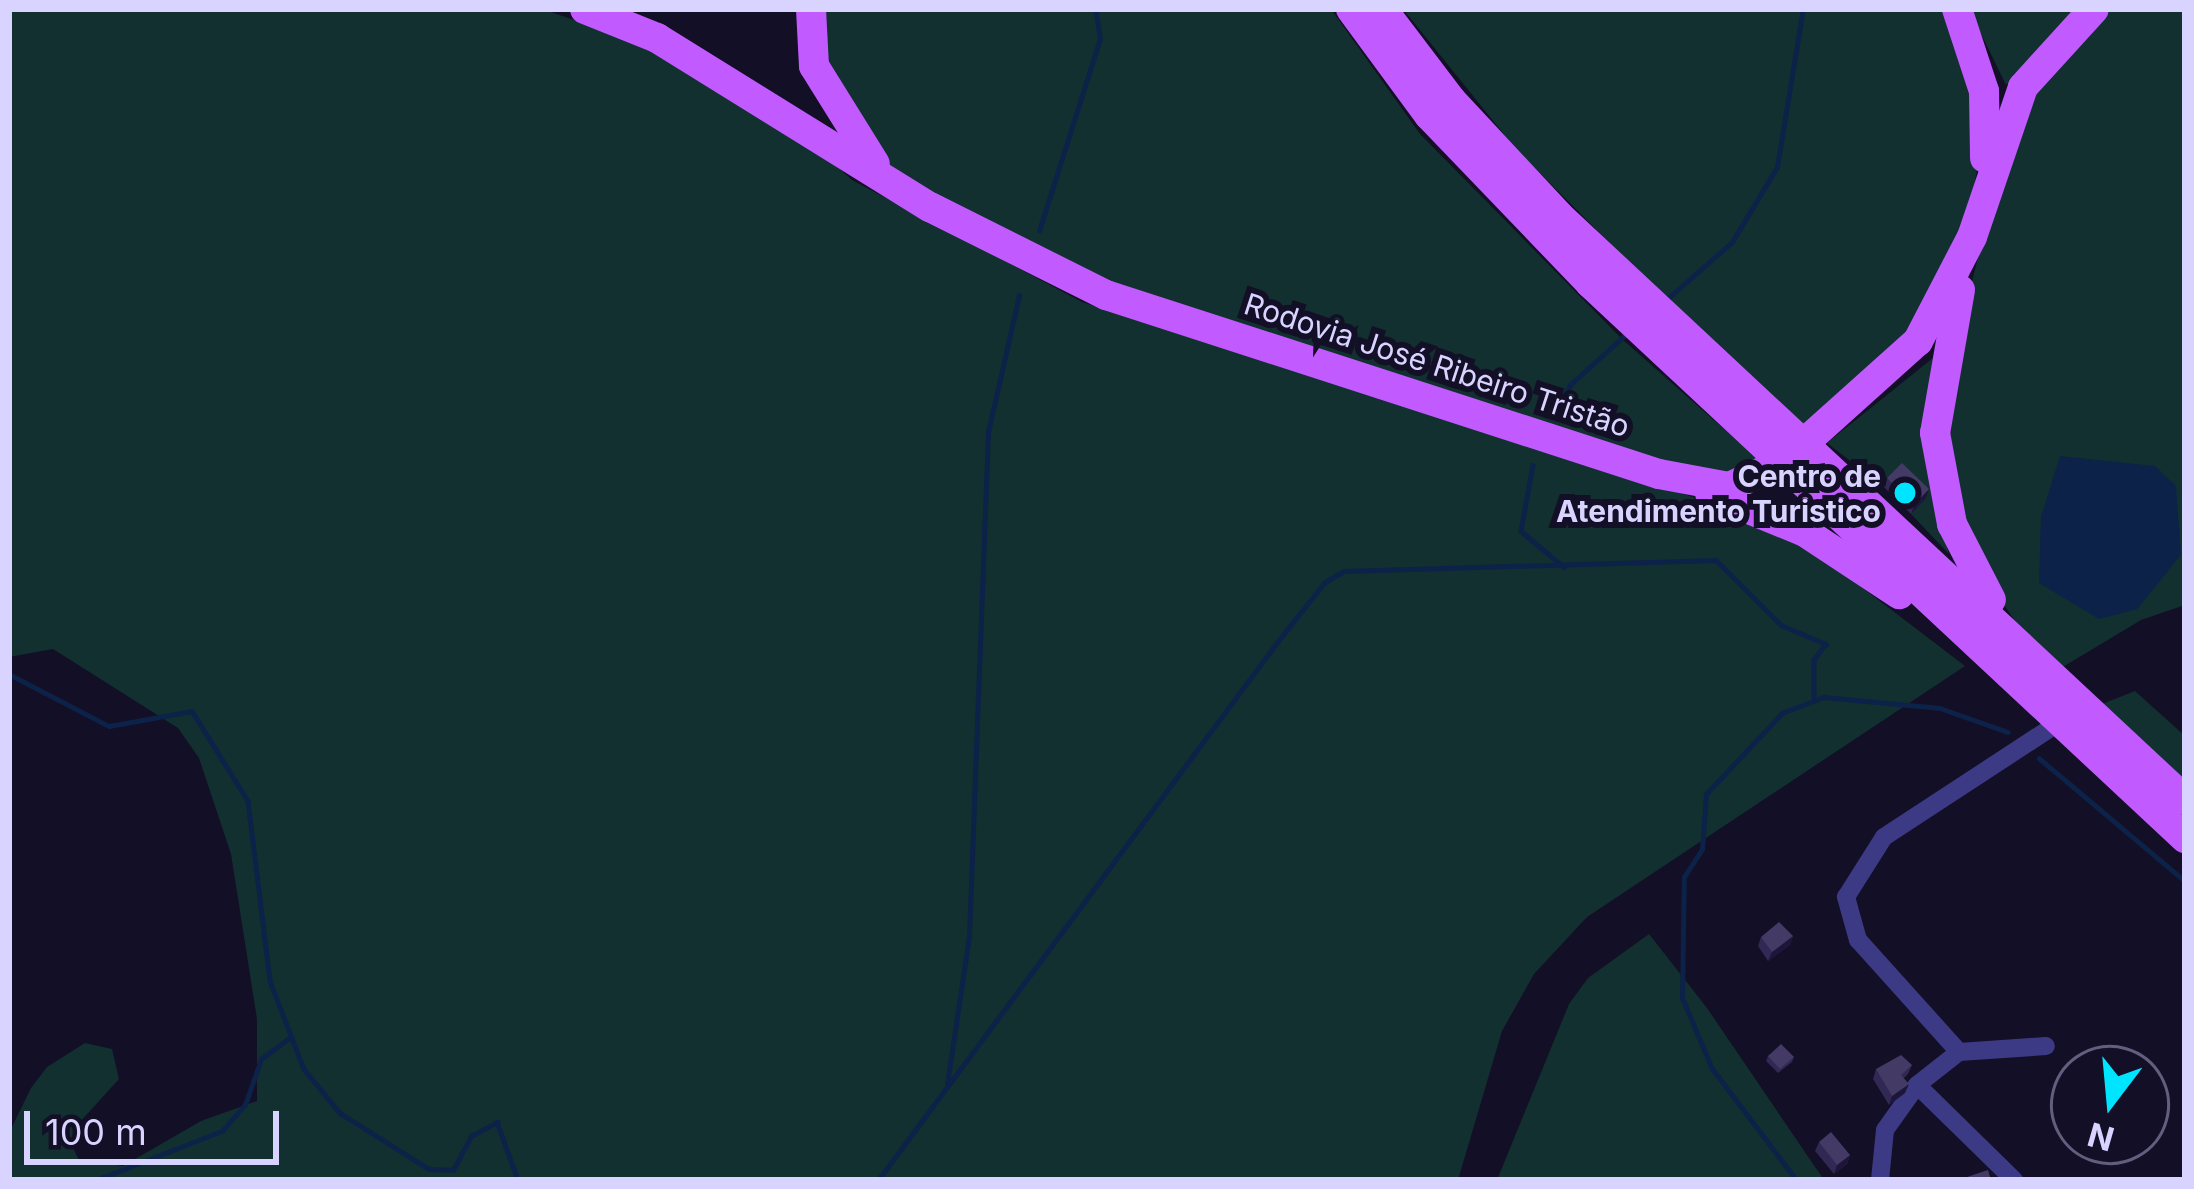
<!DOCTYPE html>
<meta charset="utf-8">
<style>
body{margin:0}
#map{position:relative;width:2194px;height:1189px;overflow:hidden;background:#130f26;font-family:Inter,sans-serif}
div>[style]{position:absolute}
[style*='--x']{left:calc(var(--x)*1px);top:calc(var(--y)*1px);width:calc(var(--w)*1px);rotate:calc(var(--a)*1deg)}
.green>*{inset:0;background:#12302f}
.water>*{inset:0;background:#0c2248}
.stream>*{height:4.5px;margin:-2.25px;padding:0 2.25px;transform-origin:2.25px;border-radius:2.25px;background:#0c2248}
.minor>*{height:18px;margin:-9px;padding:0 9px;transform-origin:9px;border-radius:9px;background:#3d3a85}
.primary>*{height:30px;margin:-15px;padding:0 15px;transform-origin:15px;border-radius:15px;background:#c25bff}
.wall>*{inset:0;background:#312854}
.shaded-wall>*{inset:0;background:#1d163a}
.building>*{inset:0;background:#433a66}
.dots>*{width:33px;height:33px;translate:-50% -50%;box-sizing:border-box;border:6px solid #130f26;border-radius:50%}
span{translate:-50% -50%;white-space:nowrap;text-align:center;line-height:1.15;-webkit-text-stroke:12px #130f26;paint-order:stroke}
.street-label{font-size:30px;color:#d9d4ff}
.poi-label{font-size:30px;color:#d9d4ff;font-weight:700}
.right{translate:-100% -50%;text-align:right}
.frame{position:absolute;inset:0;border:12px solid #d9d4ff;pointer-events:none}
.north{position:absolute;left:2050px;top:1045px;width:120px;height:120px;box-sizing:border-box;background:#130f26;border:3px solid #625e7d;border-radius:50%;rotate:196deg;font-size:33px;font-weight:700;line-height:48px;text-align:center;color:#d9d4ff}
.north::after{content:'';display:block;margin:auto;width:42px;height:54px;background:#00e5ff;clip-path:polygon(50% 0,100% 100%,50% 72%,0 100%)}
.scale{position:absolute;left:24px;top:1111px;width:255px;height:54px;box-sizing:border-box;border:6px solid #d9d4ff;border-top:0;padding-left:15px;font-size:36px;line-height:42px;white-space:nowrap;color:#d9d4ff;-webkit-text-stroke:9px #130f26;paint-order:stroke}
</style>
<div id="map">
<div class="green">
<i style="clip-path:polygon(9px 9px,542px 9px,641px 43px,813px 145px,852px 180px,1082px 302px,1721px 506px,1826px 560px,1965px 666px,1587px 917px,1534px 974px,1502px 1031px,1458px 1180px,9px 1180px,9px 1133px,31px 1088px,47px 1067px,85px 1043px,112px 1049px,119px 1079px,79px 1123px,72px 1146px,79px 1160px,123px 1166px,201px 1121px,257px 1101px,257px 1019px,231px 854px,199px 758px,178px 728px,53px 649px,9px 657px)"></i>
<i style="clip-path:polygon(824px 9px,1331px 9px,1420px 134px,1622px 339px,1759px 460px,1722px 478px,1155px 302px,933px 196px,890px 165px,850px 116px,826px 71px)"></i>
<i style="clip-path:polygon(1403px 9px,1945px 9px,1970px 73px,1981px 149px,1967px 224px,1930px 303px,1887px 361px,1813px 428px,1791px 425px,1515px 148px)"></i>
<i style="clip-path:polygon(1969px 9px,2084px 9px,2006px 85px)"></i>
<i style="clip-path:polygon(2112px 9px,2185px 9px,2185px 605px,2141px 620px,2061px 668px,2029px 641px,1986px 579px,1949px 473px,1947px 379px,2011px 129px,2087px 22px)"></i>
<i style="clip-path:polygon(1938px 354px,1940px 524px,1949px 554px,1911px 514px,1926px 498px,1898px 473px,1884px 487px,1827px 443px)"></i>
<i style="clip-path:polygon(2135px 691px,2185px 736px,2185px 782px,2102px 704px)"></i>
<i style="clip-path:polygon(1649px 934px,1707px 1008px,1824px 1180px,1497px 1180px,1569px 1004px,1588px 978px)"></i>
</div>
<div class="water">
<i style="clip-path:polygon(2060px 456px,2155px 466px,2176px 486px,2181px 555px,2137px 609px,2099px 619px,2039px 583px,2041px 517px)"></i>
</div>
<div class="stream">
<i style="--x:1039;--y:231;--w:201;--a:-72.4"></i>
<i style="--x:1100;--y:39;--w:30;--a:-99"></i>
<i style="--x:1666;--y:300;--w:88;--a:-41.3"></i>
<i style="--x:1732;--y:242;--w:87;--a:-59"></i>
<i style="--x:1777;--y:167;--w:160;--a:-80.7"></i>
<i style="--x:1551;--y:416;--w:36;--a:-58"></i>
<i style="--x:1570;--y:385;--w:74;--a:-42.3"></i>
<i style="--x:1533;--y:465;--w:67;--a:100.3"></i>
<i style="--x:1521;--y:531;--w:56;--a:39.9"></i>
<i style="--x:9;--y:674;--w:113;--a:27.5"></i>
<i style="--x:109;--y:726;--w:84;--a:-10.2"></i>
<i style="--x:192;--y:711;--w:106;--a:58.1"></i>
<i style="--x:248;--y:801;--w:181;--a:83"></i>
<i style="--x:270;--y:981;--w:94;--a:68.9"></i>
<i style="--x:304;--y:1069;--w:57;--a:50.7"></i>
<i style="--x:340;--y:1113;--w:105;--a:32.2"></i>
<i style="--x:429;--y:1169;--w:24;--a:2"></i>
<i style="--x:453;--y:1170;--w:38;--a:-62"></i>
<i style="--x:471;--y:1136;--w:30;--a:-28"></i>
<i style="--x:497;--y:1122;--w:62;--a:70.1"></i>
<i style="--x:2039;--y:758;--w:191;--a:40.1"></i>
<i style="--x:947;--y:1084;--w:150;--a:-81.5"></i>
<i style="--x:969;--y:936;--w:504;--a:-87.84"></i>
<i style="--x:988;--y:432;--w:140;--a:-77.2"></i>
<i style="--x:96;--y:1180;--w:135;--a:-21.3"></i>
<i style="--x:222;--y:1131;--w:35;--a:-49"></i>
<i style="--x:245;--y:1105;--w:49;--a:-70.8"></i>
<i style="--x:261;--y:1059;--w:34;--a:-37"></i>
<i style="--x:878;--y:1180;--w:671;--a:-53.42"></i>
<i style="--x:1278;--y:641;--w:75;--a:-51.5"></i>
<i style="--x:1325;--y:582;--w:22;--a:-30"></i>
<i style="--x:1344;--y:571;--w:372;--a:-1.7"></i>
<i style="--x:1716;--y:560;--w:92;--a:45"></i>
<i style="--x:1781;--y:625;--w:49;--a:22.9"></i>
<i style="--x:1826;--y:644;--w:20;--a:127"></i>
<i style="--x:1814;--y:660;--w:41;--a:90"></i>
<i style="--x:1796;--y:1180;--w:139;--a:-127.1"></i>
<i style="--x:1712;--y:1069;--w:77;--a:-112.9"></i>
<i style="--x:1682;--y:998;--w:121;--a:-89.1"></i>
<i style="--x:1684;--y:877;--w:33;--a:-57"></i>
<i style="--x:1702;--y:849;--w:55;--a:-85.8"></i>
<i style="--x:1706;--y:794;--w:111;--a:-46.8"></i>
<i style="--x:1782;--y:713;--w:45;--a:-20.9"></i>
<i style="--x:1824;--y:697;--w:117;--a:5.4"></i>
<i style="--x:1940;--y:708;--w:72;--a:19.4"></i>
</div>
<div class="minor">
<i style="--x:1959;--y:1052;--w:151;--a:-132"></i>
<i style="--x:1858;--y:940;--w:45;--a:-105.6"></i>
<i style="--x:1846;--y:897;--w:71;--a:-57.7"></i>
<i style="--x:1884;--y:837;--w:210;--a:-33.2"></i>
<i style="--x:1917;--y:1085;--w:136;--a:44.4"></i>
<i style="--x:1880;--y:1180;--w:50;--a:-84.3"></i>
<i style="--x:1885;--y:1130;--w:55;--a:-54.6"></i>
<i style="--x:1917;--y:1085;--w:53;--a:-38.2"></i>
<i style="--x:1959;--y:1052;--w:87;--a:-3.9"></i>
</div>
<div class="primary">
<i style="--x:585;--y:9;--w:78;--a:21.9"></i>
<i style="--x:657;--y:38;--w:321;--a:31.8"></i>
<i style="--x:930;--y:207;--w:197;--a:26.6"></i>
<i style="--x:1106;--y:295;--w:581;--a:17.94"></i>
<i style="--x:1659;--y:474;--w:71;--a:10.5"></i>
<i style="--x:1729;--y:487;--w:60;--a:-24.8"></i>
<i style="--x:1783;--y:462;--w:181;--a:-41.9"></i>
<i style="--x:1918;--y:341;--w:117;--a:-62.6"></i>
<i style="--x:1972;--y:237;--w:158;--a:-71.2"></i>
<i style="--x:2023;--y:87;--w:105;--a:-47.7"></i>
<i style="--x:811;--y:9;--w:57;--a:87"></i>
<i style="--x:814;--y:66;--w:115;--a:58.1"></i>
<i style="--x:1351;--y:9;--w:132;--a:53.7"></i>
<i style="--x:1429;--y:115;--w:233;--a:46.2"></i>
<i style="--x:1590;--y:283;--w:814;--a:43.01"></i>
<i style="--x:1382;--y:9;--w:114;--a:52.8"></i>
<i style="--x:1451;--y:100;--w:158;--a:47"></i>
<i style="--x:1559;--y:216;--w:856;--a:43.01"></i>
<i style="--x:1957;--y:9;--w:86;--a:71.8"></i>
<i style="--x:1984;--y:91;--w:67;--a:89.1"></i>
<i style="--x:1960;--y:290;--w:145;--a:99.9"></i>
<i style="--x:1935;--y:433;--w:93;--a:79.4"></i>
<i style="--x:1952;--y:524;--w:85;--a:62.8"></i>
<i style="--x:1710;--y:493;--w:103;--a:22.3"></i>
<i style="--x:1805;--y:532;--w:113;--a:33.4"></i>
</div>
<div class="wall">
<i style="clip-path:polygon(1887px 478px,1926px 498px,1911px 514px,1884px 487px)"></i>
<i style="clip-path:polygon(1793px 936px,1790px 945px,1768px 961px,1758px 946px,1761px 937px)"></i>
<i style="clip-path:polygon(1768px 1056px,1794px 1057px,1792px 1062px,1778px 1073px,1766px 1061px)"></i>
<i style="clip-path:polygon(1912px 1065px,1908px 1074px,1904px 1078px,1905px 1093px,1889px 1105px,1873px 1079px,1876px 1069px)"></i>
<i style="clip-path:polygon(1819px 1142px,1850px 1155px,1847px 1164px,1834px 1174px,1815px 1151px)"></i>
</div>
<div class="shaded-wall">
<i style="clip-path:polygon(1929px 489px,1926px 498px,1911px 514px,1914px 505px)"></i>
<i style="clip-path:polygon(1793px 936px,1790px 945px,1768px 961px,1772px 952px)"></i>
<i style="clip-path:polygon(1909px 1084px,1905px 1093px,1889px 1105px,1892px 1096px)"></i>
<i style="clip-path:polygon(1850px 1155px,1847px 1164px,1834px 1174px,1837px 1165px)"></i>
</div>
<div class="building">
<i style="clip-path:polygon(1902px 463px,1929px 489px,1914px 505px,1887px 478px)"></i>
<i style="clip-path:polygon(1779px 922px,1793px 936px,1772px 952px,1761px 937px)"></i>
<i style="clip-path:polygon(1781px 1044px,1794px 1057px,1780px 1069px,1768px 1056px)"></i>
<i style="clip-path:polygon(1901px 1055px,1912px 1065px,1901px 1075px,1909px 1084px,1892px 1096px,1876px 1069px)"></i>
<i style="clip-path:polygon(1831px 1132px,1850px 1155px,1837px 1165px,1819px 1142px)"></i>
<i style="clip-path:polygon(1988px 1170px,1991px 1180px,1961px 1179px)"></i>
</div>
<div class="dots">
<i style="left:1905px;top:493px;background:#00e5ff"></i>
</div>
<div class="street-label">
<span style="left:1437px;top:365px;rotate:18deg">Rodovia José Ribeiro Tristão</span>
</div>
<div class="poi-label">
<span class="right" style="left:1881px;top:493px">Centro de<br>Atendimento Turistico</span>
</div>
<div class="frame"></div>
<div class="north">N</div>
<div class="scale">100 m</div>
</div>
